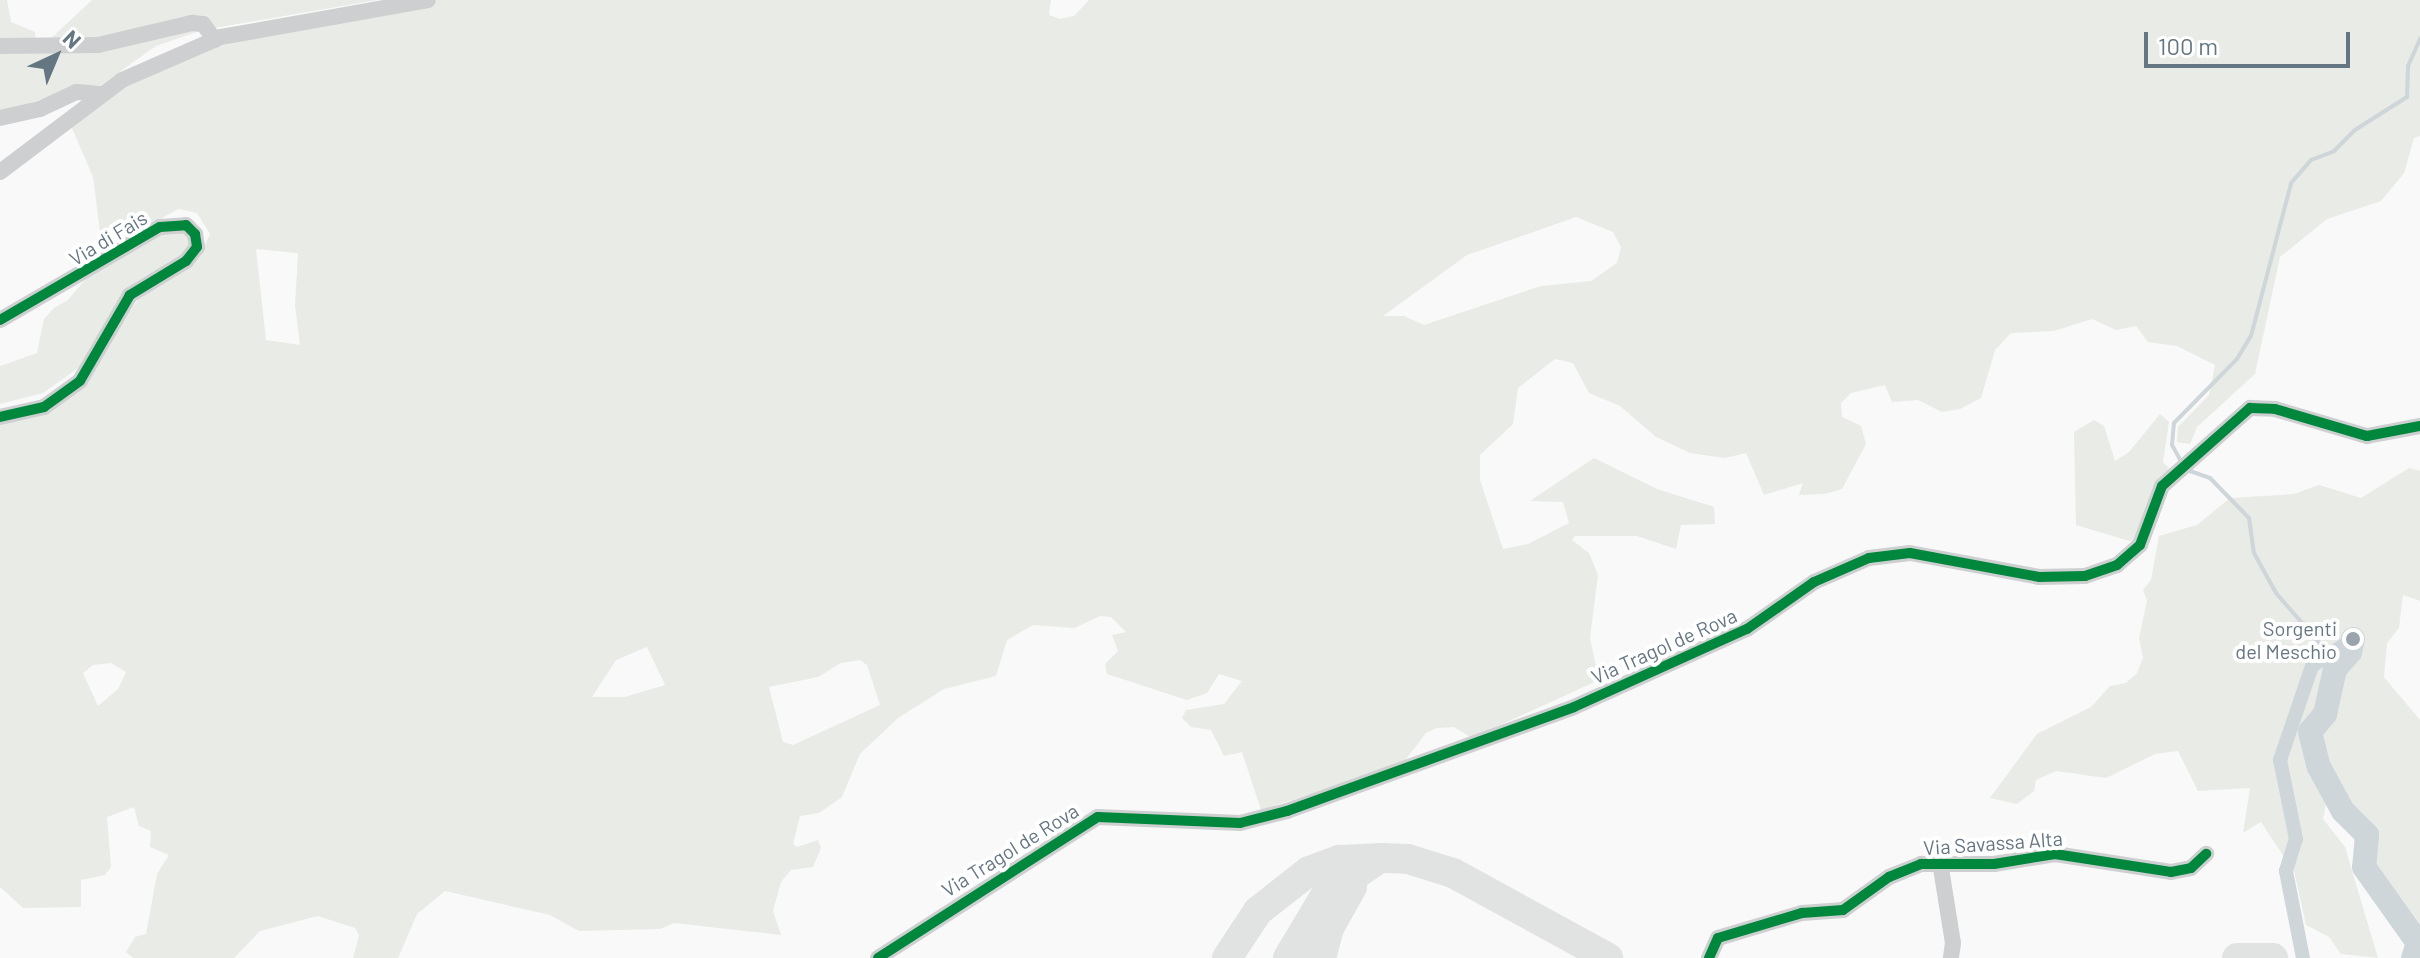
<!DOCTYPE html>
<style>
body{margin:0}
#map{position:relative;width:2420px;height:958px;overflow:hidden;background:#f9f9f9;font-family:Barlow,sans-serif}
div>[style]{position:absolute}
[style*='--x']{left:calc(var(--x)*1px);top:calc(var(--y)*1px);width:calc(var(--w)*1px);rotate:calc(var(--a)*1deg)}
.green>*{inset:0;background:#e8ebe6}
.stream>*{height:4px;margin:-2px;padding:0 2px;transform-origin:2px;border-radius:2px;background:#ced6d9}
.canal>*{height:14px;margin:-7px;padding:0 7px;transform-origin:7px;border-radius:7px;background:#ced6d9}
.river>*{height:24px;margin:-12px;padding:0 12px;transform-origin:12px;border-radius:12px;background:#ced6d9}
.street>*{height:16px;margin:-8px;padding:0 8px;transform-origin:8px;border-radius:8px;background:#cecfd0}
.highway>*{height:30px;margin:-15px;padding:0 15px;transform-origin:15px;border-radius:15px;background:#e1e2e2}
.cycleway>*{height:10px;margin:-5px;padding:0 5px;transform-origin:5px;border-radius:5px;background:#00873e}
.dots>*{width:22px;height:22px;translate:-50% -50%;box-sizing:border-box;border:4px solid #fff;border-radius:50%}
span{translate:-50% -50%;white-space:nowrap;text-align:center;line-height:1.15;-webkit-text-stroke:8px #fff;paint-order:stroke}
.street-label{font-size:20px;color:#657683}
.poi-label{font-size:20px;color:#657683}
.right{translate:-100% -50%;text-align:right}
.north{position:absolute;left:16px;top:16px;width:80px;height:80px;-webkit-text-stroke:6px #fff;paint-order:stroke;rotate:44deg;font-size:22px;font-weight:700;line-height:32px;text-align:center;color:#657683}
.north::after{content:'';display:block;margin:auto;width:28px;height:36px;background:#657683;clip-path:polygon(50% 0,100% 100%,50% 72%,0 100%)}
.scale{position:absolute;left:2144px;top:32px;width:206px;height:36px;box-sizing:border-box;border:4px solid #657683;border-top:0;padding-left:10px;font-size:24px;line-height:28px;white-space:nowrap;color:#657683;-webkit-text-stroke:6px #fff;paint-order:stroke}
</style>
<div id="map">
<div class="green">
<i style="clip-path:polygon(0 0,7px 0,11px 22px,35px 32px,36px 45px,0 43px)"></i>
<i style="clip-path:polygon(92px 0,377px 0,214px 28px,174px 25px,44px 45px)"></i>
<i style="clip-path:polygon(evenodd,430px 0,1051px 0,1049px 15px,1060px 19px,1074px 16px,1089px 0,2420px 0,2420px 136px,2414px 138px,2404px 173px,2381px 201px,2327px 219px,2280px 257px,2255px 374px,2197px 427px,2190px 444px,2177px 442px,2178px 427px,2209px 395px,2215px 365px,2177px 346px,2148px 342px,2136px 326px,2116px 330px,2092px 319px,2054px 331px,2011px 333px,1995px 350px,1981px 398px,1960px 409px,1942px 412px,1918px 400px,1892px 402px,1885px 385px,1851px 393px,1841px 403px,1842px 417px,1861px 426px,1866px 444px,1842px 489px,1825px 494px,1799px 495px,1803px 483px,1764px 495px,1746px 453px,1725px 458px,1690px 453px,1656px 437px,1620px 406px,1589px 393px,1573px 363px,1555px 359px,1518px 388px,1513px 424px,1480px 455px,1480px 480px,1503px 549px,1528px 544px,1569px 523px,1563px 502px,1530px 501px,1594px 458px,1657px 489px,1714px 507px,1715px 524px,1681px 525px,1676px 549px,1637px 536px,1575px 536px,1572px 540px,1589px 553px,1598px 575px,1590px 638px,1599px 680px,1472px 738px,1454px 727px,1437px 728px,1426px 733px,1403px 763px,1389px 769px,1261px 810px,1242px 752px,1224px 756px,1211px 730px,1191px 727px,1182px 718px,1186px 710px,1224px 704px,1242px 681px,1219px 674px,1207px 693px,1187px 700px,1107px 674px,1105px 664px,1118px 651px,1112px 635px,1126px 632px,1111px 617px,1100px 616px,1074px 628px,1033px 625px,1007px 640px,996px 676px,944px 689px,898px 718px,860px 754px,842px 797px,819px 813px,800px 816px,793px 844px,797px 847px,818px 840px,821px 848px,813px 867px,791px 870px,781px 882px,773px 911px,781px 935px,674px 923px,660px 929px,579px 931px,550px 915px,445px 891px,417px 914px,398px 958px,353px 958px,359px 935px,355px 928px,318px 916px,260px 931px,234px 958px,133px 958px,126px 952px,135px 937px,146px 934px,157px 874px,169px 855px,150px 847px,151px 831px,139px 826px,134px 807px,107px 817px,111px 867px,105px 875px,81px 880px,81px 907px,23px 908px,0 887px,0 418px,18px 413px,89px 374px,145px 289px,199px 258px,210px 234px,197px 213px,178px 209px,111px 247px,100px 232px,93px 177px,69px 121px,152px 61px,430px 0,1576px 217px,1613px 232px,1621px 247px,1617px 263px,1591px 281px,1541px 286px,1424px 325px,1404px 316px,1383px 316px,1467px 255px,1576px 217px,430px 0,256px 249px,298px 253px,295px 305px,300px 345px,266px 340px,256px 249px,430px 0,647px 647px,665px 685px,625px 697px,592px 697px,616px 660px,647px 647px,430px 0,860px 660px,867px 665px,880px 705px,793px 745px,783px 742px,769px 687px,818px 677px,841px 663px,860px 660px,430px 0,111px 663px,126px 672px,118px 689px,98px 706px,83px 673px,93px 665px,111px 663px)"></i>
<i style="clip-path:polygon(202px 30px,156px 46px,101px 85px,83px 85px,0 114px,0 50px)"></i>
<i style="clip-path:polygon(170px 223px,196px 234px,183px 255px,137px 281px,81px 366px,43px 393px,0 404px,0 366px,37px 353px,44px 319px,54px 308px,68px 300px,92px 271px)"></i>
<i style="clip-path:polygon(2160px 414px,2169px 422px,2163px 462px,2170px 469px,2136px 543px,2076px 525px,2074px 432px,2094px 420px,2104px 426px,2115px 461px,2129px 452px)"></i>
<i style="clip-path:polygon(2409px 468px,2420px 471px,2420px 601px,2403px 595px,2399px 628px,2387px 643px,2384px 677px,2420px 720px,2420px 946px,2368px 879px,2367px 835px,2337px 795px,2326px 804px,2323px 819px,2345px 847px,2378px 958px,2341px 954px,2329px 937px,2306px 925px,2291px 857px,2284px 857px,2261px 822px,2243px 833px,2250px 788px,2198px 791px,2178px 751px,2155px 754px,2106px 778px,2056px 771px,2036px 780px,2034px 791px,2017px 804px,1990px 798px,2037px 734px,2091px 707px,2110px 686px,2126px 683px,2137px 673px,2143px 658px,2139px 638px,2147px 601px,2143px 590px,2151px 580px,2159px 536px,2197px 525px,2230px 498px,2294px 494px,2319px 485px,2361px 498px)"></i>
</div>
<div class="stream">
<i style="--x:2182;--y:463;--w:21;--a:-119"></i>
<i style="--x:2172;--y:445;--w:22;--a:-85"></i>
<i style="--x:2174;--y:423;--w:90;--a:-45.5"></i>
<i style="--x:2237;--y:359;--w:27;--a:-59"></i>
<i style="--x:2251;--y:336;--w:158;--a:-75.3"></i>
<i style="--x:2291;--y:183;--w:30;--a:-49"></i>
<i style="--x:2311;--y:160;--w:25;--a:-21"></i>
<i style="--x:2334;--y:151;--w:30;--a:-45"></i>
<i style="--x:2355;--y:130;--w:62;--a:-32.4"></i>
<i style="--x:2407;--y:97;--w:31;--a:-88"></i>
<i style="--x:2408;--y:66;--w:30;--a:-66"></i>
<i style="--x:2187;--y:470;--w:24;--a:19"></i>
<i style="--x:2210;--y:478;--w:56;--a:45.7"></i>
<i style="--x:2249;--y:518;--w:35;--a:82"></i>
<i style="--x:2254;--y:553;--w:46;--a:61.2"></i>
<i style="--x:2276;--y:593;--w:69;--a:49.1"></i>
<i style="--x:2321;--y:645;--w:40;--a:74"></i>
</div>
<div class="canal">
<i style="--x:2303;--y:958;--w:89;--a:-101.1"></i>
<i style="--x:2286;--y:871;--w:34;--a:-73"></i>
<i style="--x:2296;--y:839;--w:81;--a:-101.4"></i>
<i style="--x:2280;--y:760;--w:99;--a:-71.2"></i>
<i style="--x:2312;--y:666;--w:49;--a:-33.4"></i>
</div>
<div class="river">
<i style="--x:2353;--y:639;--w:13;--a:103"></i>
<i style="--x:2350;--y:652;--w:23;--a:131"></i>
<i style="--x:2335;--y:669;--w:46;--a:102.5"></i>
<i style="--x:2325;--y:714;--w:23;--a:130"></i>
<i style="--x:2310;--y:732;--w:36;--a:76"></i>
<i style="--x:2319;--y:767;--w:50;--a:61.4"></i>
<i style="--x:2343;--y:811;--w:34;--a:45"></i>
<i style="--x:2367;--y:835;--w:32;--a:95"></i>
<i style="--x:2364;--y:867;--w:93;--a:54.6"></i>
<i style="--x:2418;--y:943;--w:16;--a:108"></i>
</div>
<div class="street">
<i style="--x:0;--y:46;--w:98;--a:-0.6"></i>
<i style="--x:98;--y:45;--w:97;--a:-13.2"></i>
<i style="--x:192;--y:23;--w:11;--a:5"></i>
<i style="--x:203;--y:24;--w:20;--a:53"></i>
<i style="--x:0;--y:118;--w:41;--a:-12.7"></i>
<i style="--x:40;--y:109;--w:40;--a:-25"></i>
<i style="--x:76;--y:92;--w:27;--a:4"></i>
<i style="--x:0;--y:172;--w:153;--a:-37"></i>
<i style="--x:122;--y:80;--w:108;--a:-23.5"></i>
<i style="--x:221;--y:37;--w:210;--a:-10.1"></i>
<i style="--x:0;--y:320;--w:185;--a:-30.2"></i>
<i style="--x:160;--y:227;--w:26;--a:-4"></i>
<i style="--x:186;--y:225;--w:13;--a:45"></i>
<i style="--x:195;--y:234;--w:13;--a:81"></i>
<i style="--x:197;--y:247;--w:18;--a:128"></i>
<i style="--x:186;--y:261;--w:66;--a:148.7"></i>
<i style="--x:130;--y:295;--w:99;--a:120.2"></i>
<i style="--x:80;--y:381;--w:44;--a:144.2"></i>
<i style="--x:44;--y:407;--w:45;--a:167.2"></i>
<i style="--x:1940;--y:862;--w:82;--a:80.9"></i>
<i style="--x:1953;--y:943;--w:15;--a:98"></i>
<i style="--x:878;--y:958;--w:261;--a:-32.7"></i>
<i style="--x:1098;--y:817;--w:142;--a:2.4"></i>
<i style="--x:1240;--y:823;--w:49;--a:-14.3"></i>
<i style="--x:1287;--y:811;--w:305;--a:-19.9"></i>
<i style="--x:1574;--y:707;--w:190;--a:-24.3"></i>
<i style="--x:1747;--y:629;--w:82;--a:-35"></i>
<i style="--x:1814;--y:582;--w:60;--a:-23.6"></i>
<i style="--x:1869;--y:558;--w:41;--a:-7"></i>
<i style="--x:1910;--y:553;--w:131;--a:10.5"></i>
<i style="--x:2039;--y:577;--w:46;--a:-1.2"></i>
<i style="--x:2085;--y:576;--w:34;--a:-19"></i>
<i style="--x:2117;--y:565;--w:30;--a:-41"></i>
<i style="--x:2140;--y:545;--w:63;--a:-69.6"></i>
<i style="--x:2162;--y:486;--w:118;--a:-41.6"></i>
<i style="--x:2250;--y:408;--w:25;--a:2"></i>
<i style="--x:2275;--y:409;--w:96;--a:16.4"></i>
<i style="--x:2367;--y:436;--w:54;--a:-10.7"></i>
<i style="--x:1709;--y:958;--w:22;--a:-66"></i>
<i style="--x:1718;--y:938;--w:88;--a:-16.6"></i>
<i style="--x:1802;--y:913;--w:41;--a:-4.2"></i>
<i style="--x:1843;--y:910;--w:57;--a:-35.7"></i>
<i style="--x:1889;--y:877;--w:35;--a:-22"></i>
<i style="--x:1921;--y:864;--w:73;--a:0"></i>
<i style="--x:1994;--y:864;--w:62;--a:-9.3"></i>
<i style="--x:2055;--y:854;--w:117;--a:8.8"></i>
<i style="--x:2171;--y:872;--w:20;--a:-11"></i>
<i style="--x:2191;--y:868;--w:21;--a:-43"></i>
</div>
<div class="highway">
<i style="--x:1227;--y:958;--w:56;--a:-56.6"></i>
<i style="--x:1258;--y:911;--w:65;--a:-38.1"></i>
<i style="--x:1309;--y:871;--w:33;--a:-20"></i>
<i style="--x:1340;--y:860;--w:43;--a:-2.7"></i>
<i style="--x:1383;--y:858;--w:25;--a:2"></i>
<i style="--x:1408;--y:859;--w:47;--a:17.3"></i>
<i style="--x:1453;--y:873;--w:177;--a:28.7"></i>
<i style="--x:1288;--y:958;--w:72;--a:-59.2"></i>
<i style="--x:1325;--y:896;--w:60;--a:-34.8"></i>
<i style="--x:1321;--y:958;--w:31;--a:-75"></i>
<i style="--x:1329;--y:928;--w:47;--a:-60.7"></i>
<i style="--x:2237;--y:958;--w:36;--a:0"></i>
</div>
<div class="cycleway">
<i style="--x:0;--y:320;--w:185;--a:-30.2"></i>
<i style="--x:160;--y:227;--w:26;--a:-4"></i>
<i style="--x:186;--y:225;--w:13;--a:45"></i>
<i style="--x:195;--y:234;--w:13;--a:81"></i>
<i style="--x:197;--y:247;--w:18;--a:128"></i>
<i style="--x:186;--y:261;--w:66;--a:148.7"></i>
<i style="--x:130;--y:295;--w:99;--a:120.2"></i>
<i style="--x:80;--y:381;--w:44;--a:144.2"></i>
<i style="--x:44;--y:407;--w:45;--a:167.2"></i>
<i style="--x:878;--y:958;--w:261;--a:-32.7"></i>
<i style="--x:1098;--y:817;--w:142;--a:2.4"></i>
<i style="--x:1240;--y:823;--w:49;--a:-14.3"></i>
<i style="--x:1287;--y:811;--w:305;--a:-19.9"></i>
<i style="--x:1574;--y:707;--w:190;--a:-24.3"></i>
<i style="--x:1747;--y:629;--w:82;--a:-35"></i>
<i style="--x:1814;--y:582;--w:60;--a:-23.6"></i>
<i style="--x:1869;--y:558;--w:41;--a:-7"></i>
<i style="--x:1910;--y:553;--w:131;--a:10.5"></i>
<i style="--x:2039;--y:577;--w:46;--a:-1.2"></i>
<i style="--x:2085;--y:576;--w:34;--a:-19"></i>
<i style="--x:2117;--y:565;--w:30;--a:-41"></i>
<i style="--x:2140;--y:545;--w:63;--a:-69.6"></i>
<i style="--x:2162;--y:486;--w:118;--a:-41.6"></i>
<i style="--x:2250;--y:408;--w:25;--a:2"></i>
<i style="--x:2275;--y:409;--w:96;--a:16.4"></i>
<i style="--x:2367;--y:436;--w:54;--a:-10.7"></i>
<i style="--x:1709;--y:958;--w:22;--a:-66"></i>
<i style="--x:1718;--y:938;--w:88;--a:-16.6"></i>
<i style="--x:1802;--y:913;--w:41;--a:-4.2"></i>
<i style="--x:1843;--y:910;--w:57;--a:-35.7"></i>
<i style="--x:1889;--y:877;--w:35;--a:-22"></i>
<i style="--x:1921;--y:864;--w:73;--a:0"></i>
<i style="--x:1994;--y:864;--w:62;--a:-9.3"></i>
<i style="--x:2055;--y:854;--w:117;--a:8.8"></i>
<i style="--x:2171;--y:872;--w:20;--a:-11"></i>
<i style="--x:2191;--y:868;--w:21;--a:-43"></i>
</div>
<div class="dots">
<i style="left:2353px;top:639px;background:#99a4ac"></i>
</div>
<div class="street-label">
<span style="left:108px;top:238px;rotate:-31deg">Via di Fais</span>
<span style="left:1664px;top:646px;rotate:-24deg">Via Tragol de Rova</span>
<span style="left:1993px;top:843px;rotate:-4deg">Via Savassa Alta</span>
<span style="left:1010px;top:850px;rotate:-32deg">Via Tragol de Rova</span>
</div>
<div class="poi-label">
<span class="right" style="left:2337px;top:640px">Sorgenti<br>del Meschio</span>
</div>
<div class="north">N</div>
<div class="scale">100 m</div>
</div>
